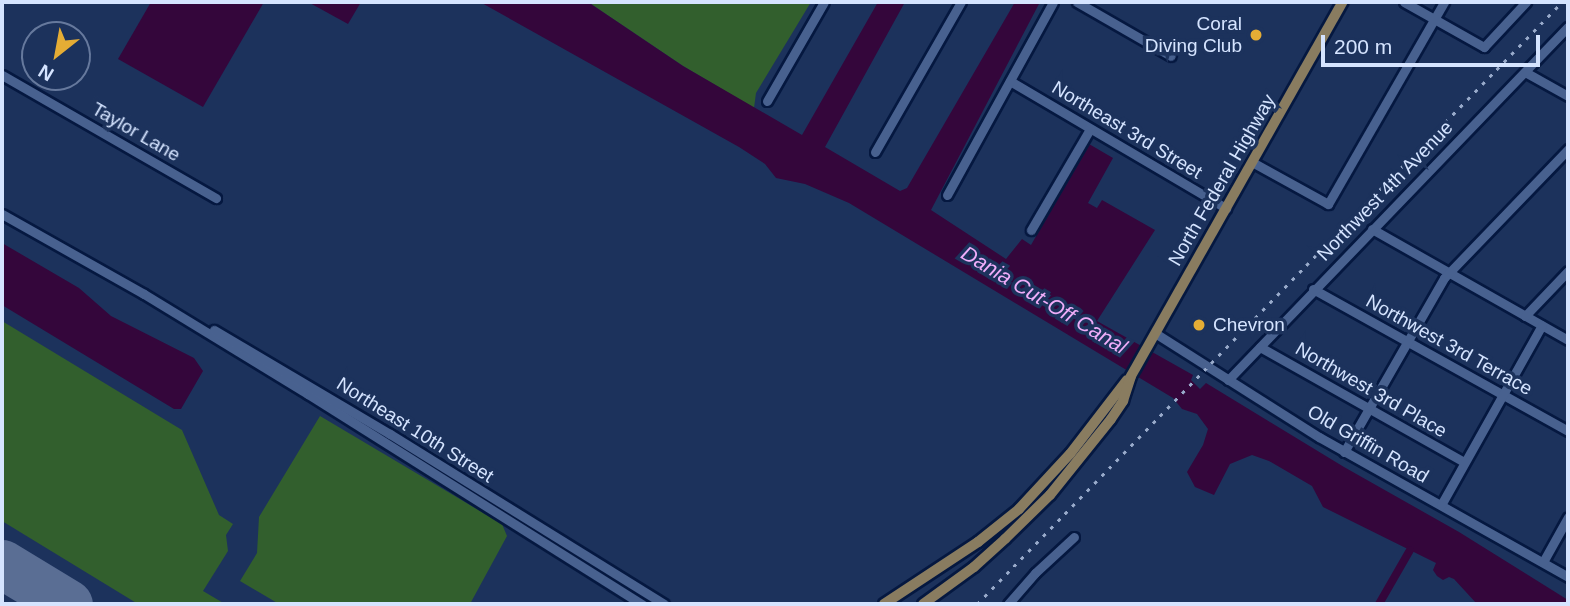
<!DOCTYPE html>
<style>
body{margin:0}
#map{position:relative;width:1570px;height:606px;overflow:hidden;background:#1c325c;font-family:Arial,sans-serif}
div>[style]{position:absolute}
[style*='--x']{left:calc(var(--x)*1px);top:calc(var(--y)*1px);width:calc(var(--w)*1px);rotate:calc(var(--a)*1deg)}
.green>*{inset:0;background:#325f2d}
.water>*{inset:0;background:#34063b}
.canal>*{height:8px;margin:-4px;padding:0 4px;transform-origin:4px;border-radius:4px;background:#34063b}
.taxiway>*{height:19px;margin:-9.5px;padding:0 9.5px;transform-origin:9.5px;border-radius:9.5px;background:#5a6e94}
.runway>*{height:49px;margin:-24.5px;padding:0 24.5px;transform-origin:24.5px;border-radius:24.5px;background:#5a6e94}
.roads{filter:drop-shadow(2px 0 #051840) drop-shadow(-2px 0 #051840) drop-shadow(0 2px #051840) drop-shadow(0 -2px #051840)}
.minor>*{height:9px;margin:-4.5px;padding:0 4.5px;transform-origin:4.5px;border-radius:4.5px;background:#48618f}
.major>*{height:10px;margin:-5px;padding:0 5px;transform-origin:5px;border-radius:5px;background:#897c60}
.rail>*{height:2.5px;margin-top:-1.25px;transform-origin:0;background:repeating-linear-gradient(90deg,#99abcb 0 3.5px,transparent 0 10.5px)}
.dots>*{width:19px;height:19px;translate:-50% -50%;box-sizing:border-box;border:4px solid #1c325c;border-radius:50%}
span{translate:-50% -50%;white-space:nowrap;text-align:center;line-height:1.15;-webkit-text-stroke:7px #1c325c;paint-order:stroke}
.poi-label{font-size:19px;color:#d5e4ff}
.right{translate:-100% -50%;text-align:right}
.left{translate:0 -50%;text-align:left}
.street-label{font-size:19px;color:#d5e4ff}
.water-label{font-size:21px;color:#efadf9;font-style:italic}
.frame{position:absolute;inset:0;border:4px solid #d5e4ff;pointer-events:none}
.north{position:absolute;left:21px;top:21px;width:70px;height:70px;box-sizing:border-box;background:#1c325c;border:2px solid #66799d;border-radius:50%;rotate:211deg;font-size:19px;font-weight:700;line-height:28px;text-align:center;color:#d5e4ff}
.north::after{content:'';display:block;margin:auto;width:24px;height:32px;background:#e5ad35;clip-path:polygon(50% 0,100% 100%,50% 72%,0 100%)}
.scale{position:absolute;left:1321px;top:35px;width:219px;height:32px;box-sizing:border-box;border:4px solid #d5e4ff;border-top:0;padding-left:9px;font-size:21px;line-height:24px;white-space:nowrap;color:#d5e4ff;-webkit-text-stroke:5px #1c325c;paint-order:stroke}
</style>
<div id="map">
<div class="green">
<i style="clip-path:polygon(588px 2px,811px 2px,756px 93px,754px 108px,683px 66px)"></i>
<i style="clip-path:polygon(2px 321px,182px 430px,219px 515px,233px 524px,226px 535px,228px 551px,203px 591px,225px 604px,138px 604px,2px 521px)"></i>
<i style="clip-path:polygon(320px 416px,502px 524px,507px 536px,470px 604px,279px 604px,240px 581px,257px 553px,259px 517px)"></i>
</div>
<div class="water">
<i style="clip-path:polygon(151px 2px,264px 2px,203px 107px,118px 59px)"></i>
<i style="clip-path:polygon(308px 2px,361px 2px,348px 24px)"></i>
<i style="clip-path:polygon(480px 2px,588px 2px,683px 66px,802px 135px,878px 2px,905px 2px,825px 147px,900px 191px,907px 188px,1015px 2px,1040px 2px,931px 210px,1006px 259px,1022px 239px,1031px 245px,1089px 144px,1113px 158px,1088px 203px,1097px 208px,1102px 200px,1155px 230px,1097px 321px,1193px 375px,1191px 380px,1200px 389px,1206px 383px,1344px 467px,1459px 532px,1568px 600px,1568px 604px,1477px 604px,1454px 579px,1449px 577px,1443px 580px,1437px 576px,1433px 570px,1436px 563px,1323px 507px,1312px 486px,1269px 461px,1252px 455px,1230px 464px,1214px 495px,1195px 487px,1187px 472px,1203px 445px,1208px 429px,1197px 414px,1182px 409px,1173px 398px,849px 203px,805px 184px,776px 178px,765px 164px,739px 147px)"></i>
<i style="clip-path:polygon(2px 243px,79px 288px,111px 316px,194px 358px,203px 371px,181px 409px,174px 409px,2px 305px)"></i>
</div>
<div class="canal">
<i style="--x:1379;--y:604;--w:62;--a:-60.1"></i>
</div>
<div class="taxiway">
<i style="--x:2;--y:572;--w:32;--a:18"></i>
</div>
<div class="runway">
<i style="--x:2;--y:564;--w:77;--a:31.2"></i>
</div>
<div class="roads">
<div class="minor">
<i style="--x:1077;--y:2;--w:108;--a:29.9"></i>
<i style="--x:1404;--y:2;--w:92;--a:29.4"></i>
<i style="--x:1484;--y:47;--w:62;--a:-47"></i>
<i style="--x:1525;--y:72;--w:49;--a:29.2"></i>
<i style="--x:2;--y:75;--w:247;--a:29.9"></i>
<i style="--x:1010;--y:81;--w:251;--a:30.5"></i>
<i style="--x:767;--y:101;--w:114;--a:-60.1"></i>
<i style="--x:875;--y:152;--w:173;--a:-60.2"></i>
<i style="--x:1252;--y:162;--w:87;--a:28.9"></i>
<i style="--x:1328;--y:204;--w:233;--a:-60.1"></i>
<i style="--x:947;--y:195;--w:220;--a:-61.2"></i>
<i style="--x:2;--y:214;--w:163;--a:29.4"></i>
<i style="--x:144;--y:294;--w:192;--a:31.4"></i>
<i style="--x:308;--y:394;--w:395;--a:32.2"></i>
<i style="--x:1372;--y:229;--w:225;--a:29.5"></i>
<i style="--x:1031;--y:230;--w:117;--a:-59.7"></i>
<i style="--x:1313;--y:289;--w:292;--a:29.1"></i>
<i style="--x:1525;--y:316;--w:62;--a:-46.3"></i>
<i style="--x:214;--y:330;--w:204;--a:30.6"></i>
<i style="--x:390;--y:434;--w:322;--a:31.8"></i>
<i style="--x:1155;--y:333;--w:194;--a:32.4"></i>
<i style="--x:1319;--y:437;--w:286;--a:29.3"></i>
<i style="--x:1260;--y:347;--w:234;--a:29.4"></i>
<i style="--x:1228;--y:380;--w:490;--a:-46.1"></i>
<i style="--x:1344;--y:452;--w:201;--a:-60.1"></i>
<i style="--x:1444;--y:278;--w:179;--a:-46.1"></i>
<i style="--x:1441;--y:505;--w:206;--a:-60.7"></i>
<i style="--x:1543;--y:562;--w:51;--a:-60.9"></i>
<i style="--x:1008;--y:604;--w:41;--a:-48.9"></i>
<i style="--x:1035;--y:573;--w:53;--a:-42.7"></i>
</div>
<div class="major">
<i style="--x:884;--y:604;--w:113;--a:-33.4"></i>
<i style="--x:978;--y:542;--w:53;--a:-38.8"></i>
<i style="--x:1019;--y:509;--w:75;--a:-47.2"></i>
<i style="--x:1070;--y:454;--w:93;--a:-52.4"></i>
<i style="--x:923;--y:604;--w:63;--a:-36"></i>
<i style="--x:974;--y:567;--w:42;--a:-42.1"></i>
<i style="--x:1005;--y:539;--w:63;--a:-44.4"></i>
<i style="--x:1050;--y:495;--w:97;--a:-51.2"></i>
<i style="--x:1111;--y:419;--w:22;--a:-56"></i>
<i style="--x:1123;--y:401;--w:26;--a:-72"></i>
<i style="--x:1131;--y:376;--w:430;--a:-60.5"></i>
</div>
</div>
<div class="rail">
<i style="--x:977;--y:604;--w:839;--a:-45.82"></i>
</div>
<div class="dots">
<i style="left:1256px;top:35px;background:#e5ad35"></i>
<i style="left:1199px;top:325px;background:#e5ad35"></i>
</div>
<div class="poi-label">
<span class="right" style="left:1242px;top:35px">Coral<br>Diving Club</span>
<span class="left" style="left:1213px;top:325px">Chevron</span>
</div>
<div class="street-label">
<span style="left:1127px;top:130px;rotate:31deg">Northeast 3rd Street</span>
<span style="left:136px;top:132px;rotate:30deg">Taylor Lane</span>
<span style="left:1222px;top:180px;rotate:-60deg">North Federal Highway</span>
<span style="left:1385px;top:191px;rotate:-46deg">Northwest 4th Avenue</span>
<span style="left:1449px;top:345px;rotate:29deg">Northwest 3rd Terrace</span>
<span style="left:1371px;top:390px;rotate:30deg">Northwest 3rd Place</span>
<span style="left:415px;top:430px;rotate:32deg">Northeast 10th Street</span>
<span style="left:1368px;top:444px;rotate:30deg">Old Griffin Road</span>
</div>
<div class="water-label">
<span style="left:1044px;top:300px;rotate:31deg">Dania Cut-Off Canal</span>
</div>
<div class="frame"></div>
<div class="north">N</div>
<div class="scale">200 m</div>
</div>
